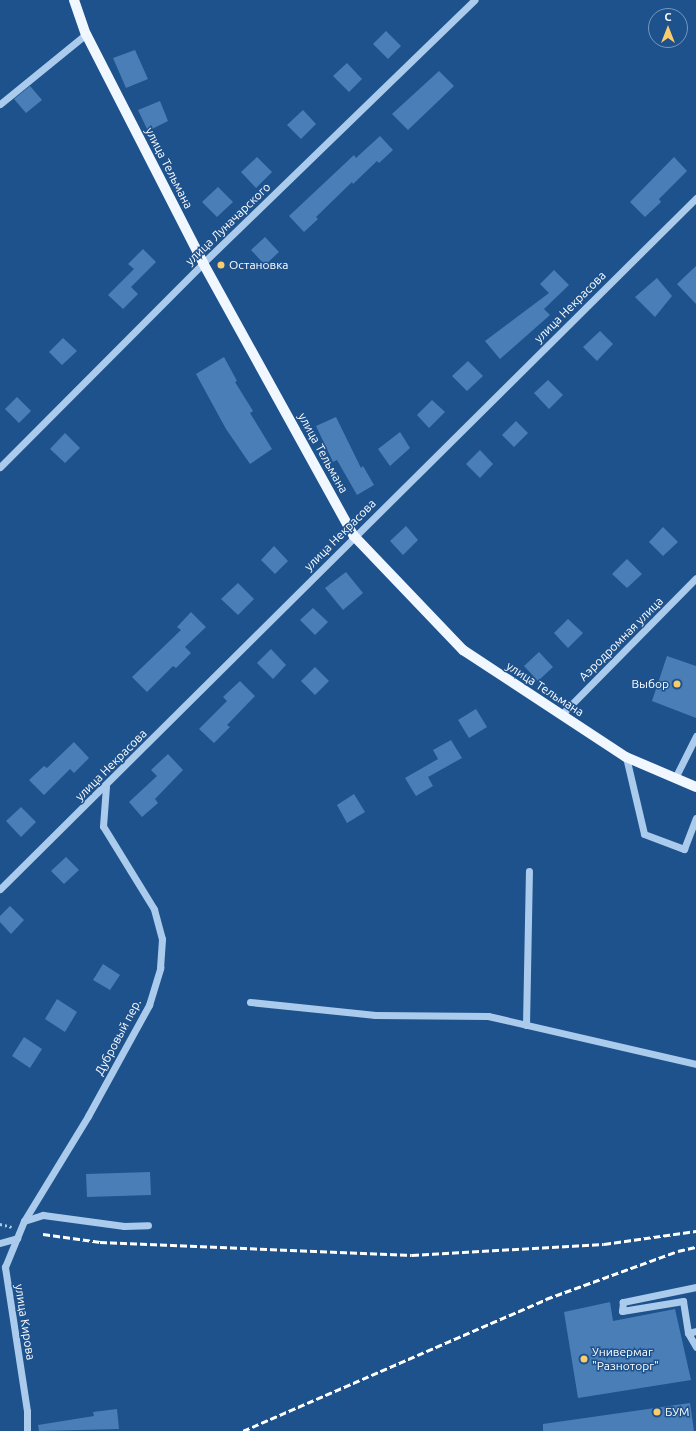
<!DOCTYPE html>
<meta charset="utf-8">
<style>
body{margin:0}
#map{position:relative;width:696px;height:1431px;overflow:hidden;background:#1e528d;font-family:Ubuntu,sans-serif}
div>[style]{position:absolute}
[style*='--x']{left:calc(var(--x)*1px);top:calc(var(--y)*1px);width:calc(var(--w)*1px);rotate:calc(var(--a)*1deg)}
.building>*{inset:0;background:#4a7eb7}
.path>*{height:2.5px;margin-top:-1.25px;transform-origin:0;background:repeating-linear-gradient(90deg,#abcbed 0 2px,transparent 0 5px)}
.minor>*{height:7px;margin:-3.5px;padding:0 3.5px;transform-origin:3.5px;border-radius:3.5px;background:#abcbed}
.major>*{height:10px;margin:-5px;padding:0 5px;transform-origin:5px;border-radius:5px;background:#f1f7ff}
.rail>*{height:3px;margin-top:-1.5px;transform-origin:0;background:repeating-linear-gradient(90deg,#fff 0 7px,transparent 0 10px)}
.dots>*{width:11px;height:11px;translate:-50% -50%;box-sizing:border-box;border:2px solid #1e528d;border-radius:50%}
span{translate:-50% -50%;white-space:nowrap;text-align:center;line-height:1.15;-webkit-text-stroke:3px #1e528d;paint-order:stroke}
.street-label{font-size:12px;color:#fff}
.poi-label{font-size:12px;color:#fff}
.left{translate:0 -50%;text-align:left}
.right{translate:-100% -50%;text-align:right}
.north{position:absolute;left:648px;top:8px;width:40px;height:40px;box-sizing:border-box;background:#1e528d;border:1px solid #7897bb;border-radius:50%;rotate:0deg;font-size:11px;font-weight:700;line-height:16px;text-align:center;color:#fff}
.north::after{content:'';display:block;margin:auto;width:14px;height:18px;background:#fbcd6a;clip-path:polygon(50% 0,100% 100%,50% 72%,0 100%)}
</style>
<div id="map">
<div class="building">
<i style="clip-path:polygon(386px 31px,401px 46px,388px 59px,373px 44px)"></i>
<i style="clip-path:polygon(135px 50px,148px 79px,126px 88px,113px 58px)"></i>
<i style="clip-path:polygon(347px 63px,362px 79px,349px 92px,333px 76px)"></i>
<i style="clip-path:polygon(439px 71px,454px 86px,408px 130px,392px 114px)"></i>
<i style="clip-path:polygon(30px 86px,42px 100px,26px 113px,14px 99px)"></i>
<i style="clip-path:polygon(160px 101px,168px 121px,148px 131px,138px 110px)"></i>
<i style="clip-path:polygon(303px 110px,316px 124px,301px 139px,287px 125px)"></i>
<i style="clip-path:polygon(380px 136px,393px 150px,379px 163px,377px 161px,353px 184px,352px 182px,316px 217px,318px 219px,304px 232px,289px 216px,354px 155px,356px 158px)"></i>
<i style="clip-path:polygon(257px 157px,272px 172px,256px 188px,241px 172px)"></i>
<i style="clip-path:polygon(674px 157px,687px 171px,659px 199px,661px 202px,645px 217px,630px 202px)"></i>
<i style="clip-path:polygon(218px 187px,233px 202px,217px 217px,202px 202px)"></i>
<i style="clip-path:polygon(265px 237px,279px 252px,265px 265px,251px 250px)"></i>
<i style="clip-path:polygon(143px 249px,156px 262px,131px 287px,138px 294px,123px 309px,108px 295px,134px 269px,128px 264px)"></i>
<i style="clip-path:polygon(696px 266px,696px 304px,677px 284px)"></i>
<i style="clip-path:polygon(554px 270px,569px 285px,544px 309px,550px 315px,500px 359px,485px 341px,549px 293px,540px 284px)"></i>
<i style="clip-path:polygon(657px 278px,672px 296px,655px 317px,635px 297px)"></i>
<i style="clip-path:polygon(600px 331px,613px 344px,597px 361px,583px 347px)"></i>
<i style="clip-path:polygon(63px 338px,77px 351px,62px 365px,49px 352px)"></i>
<i style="clip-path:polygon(224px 357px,237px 381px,235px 382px,253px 411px,250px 413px,272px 449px,250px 464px,226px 429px,196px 374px)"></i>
<i style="clip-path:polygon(468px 361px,483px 376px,467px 391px,452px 376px)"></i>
<i style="clip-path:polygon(548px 380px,563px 395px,549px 409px,534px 393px)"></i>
<i style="clip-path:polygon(17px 397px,31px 411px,19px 423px,5px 409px)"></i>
<i style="clip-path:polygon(432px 400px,445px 412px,429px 428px,417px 415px)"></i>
<i style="clip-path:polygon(336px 417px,361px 468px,363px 466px,374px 485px,357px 495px,337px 460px,333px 462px,316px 426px)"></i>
<i style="clip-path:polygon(516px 421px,528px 433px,514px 447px,502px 435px)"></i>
<i style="clip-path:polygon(400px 432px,410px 448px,390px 466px,378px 449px)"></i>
<i style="clip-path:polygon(65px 433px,80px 448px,65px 463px,50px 449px)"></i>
<i style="clip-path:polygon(480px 450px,493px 464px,480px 478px,466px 464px)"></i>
<i style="clip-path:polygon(406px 526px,418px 540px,403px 555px,390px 541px)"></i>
<i style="clip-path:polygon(663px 527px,678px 542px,663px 556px,649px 542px)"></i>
<i style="clip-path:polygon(274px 546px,288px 561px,275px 574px,261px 560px)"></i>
<i style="clip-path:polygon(627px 559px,642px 574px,627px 588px,612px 574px)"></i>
<i style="clip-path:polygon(346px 572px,363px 593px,343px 610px,325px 588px)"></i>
<i style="clip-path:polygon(238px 583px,254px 599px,238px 615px,221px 599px)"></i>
<i style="clip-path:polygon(313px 608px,328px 622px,315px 635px,300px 620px)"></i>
<i style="clip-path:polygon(191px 612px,206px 627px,185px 647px,191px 653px,176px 668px,173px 666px,147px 692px,132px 677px,181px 630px,177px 627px)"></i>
<i style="clip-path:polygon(568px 619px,583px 633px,568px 648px,554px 633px)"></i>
<i style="clip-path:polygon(271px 649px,286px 665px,273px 679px,257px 663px)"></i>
<i style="clip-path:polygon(539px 652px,553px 667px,538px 681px,524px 666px)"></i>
<i style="clip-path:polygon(667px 656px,696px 666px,696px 718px,652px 701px)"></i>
<i style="clip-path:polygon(315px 667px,329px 681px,315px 695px,301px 681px)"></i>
<i style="clip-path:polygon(240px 681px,255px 696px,227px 725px,230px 727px,214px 743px,199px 729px,227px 701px,223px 697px)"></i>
<i style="clip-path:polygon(476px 709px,487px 727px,469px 738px,458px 720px)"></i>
<i style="clip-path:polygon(451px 740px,462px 758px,428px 777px,433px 786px,416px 796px,405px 778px,438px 759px,433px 750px)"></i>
<i style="clip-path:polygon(74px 742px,89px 758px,74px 773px,70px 769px,44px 795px,29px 780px,44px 766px,47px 768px)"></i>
<i style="clip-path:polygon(168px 754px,183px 770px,155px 799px,158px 803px,142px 817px,129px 802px,157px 776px,151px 770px)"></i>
<i style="clip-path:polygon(354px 794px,365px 812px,347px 823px,337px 805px)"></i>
<i style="clip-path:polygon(21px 807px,36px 822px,21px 837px,6px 821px)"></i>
<i style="clip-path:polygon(66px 857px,79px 870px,64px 884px,51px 871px)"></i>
<i style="clip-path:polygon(10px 906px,24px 920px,11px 934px,0 922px,0 916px)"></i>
<i style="clip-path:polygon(103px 964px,120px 975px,110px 990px,93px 980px)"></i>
<i style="clip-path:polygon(57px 999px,77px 1012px,65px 1032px,45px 1019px)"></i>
<i style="clip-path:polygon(24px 1037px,42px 1049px,30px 1068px,12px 1056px)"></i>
<i style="clip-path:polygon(150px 1172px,151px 1195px,87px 1197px,86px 1174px)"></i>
<i style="clip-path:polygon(610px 1302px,613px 1321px,675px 1309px,691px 1380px,578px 1398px,564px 1312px)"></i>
<i style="clip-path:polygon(690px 1403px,694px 1431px,543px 1431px,543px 1424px)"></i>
<i style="clip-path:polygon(117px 1409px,119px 1429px,39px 1431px,38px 1425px,94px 1416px,93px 1412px)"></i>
</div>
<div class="path">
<i style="--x:0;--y:1224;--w:12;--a:14"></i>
</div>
<div class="minor">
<i style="--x:0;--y:104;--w:111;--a:-39.1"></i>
<i style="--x:0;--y:467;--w:288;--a:-45.1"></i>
<i style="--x:203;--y:263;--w:378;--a:-44.1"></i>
<i style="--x:561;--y:715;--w:192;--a:-45.4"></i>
<i style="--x:626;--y:757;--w:79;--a:76.8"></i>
<i style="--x:644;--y:834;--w:43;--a:20.6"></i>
<i style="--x:684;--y:849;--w:33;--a:-69"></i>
<i style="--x:675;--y:778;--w:47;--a:-63.4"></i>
<i style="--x:0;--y:889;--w:981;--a:-44.79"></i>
<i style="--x:250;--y:1002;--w:126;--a:5.9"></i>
<i style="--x:375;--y:1015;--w:113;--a:0.5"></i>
<i style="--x:488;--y:1016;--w:213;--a:13"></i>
<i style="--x:526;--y:1025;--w:154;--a:-88.9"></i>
<i style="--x:24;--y:1221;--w:20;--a:-18"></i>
<i style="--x:43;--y:1215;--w:82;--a:7.7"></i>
<i style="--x:124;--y:1226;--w:24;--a:-2"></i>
<i style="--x:0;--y:1243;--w:18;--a:-16"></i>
<i style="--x:696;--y:1287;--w:75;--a:168.4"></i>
<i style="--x:623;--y:1302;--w:9;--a:96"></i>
<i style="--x:622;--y:1311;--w:62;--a:-9.3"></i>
<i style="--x:683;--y:1301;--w:32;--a:81"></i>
<i style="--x:688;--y:1333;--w:16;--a:60"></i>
<i style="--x:688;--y:1333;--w:8;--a:-14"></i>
<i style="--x:27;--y:1431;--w:20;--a:-90"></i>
<i style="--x:27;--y:1411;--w:146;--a:-98.7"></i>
<i style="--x:5;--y:1267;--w:50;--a:-67.6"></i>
<i style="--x:24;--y:1221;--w:123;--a:-58.6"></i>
<i style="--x:88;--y:1116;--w:127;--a:-61.2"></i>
<i style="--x:149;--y:1005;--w:39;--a:-73"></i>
<i style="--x:160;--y:968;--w:29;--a:-86"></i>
<i style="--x:162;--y:939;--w:31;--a:-105"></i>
<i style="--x:154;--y:909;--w:97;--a:-121.6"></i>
<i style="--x:103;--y:826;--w:40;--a:-85.7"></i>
</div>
<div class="major">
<i style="--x:74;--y:0;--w:36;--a:71"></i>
<i style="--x:86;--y:34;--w:257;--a:62.9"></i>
<i style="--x:203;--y:263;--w:312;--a:61.1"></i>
<i style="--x:354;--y:536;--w:158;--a:46.3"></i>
<i style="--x:463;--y:650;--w:195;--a:33.3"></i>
<i style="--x:626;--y:757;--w:76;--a:23.2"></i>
</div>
<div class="rail">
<i style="--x:43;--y:1234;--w:58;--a:8"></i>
<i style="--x:100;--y:1242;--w:312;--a:2.4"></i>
<i style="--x:412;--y:1255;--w:192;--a:-3.3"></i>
<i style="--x:604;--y:1244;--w:93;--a:-8"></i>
<i style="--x:243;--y:1431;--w:331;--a:-23.5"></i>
<i style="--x:546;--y:1299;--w:140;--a:-20"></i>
<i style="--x:678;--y:1251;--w:18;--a:-13"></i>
</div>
<div class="dots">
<i style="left:221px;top:265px;background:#fbcd6a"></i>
<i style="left:677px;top:684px;background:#fbcd6a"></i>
<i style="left:584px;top:1359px;background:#fbcd6a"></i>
<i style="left:657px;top:1412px;background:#fbcd6a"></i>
</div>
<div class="street-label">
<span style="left:169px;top:168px;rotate:63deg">улица Тельмана</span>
<span style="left:228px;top:224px;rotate:-44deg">улица Луначарского</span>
<span style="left:570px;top:307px;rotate:-45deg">улица Некрасова</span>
<span style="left:323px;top:453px;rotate:61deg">улица Тельмана</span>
<span style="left:340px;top:535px;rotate:-45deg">улица Некрасова</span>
<span style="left:621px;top:639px;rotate:-45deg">Аэродромная улица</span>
<span style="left:545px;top:689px;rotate:33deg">улица Тельмана</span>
<span style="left:111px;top:765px;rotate:-45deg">улица Некрасова</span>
<span style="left:118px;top:1037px;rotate:-62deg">Дубровый пер.</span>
<span style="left:25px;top:1322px;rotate:81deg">улица Кирова</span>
</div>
<div class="poi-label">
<span class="left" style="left:229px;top:265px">Остановка</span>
<span class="right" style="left:669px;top:684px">Выбор</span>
<span class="left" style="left:592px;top:1359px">Универмаг<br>"Разноторг"</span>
<span class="left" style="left:665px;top:1412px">БУМ</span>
</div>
<div class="north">С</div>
</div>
